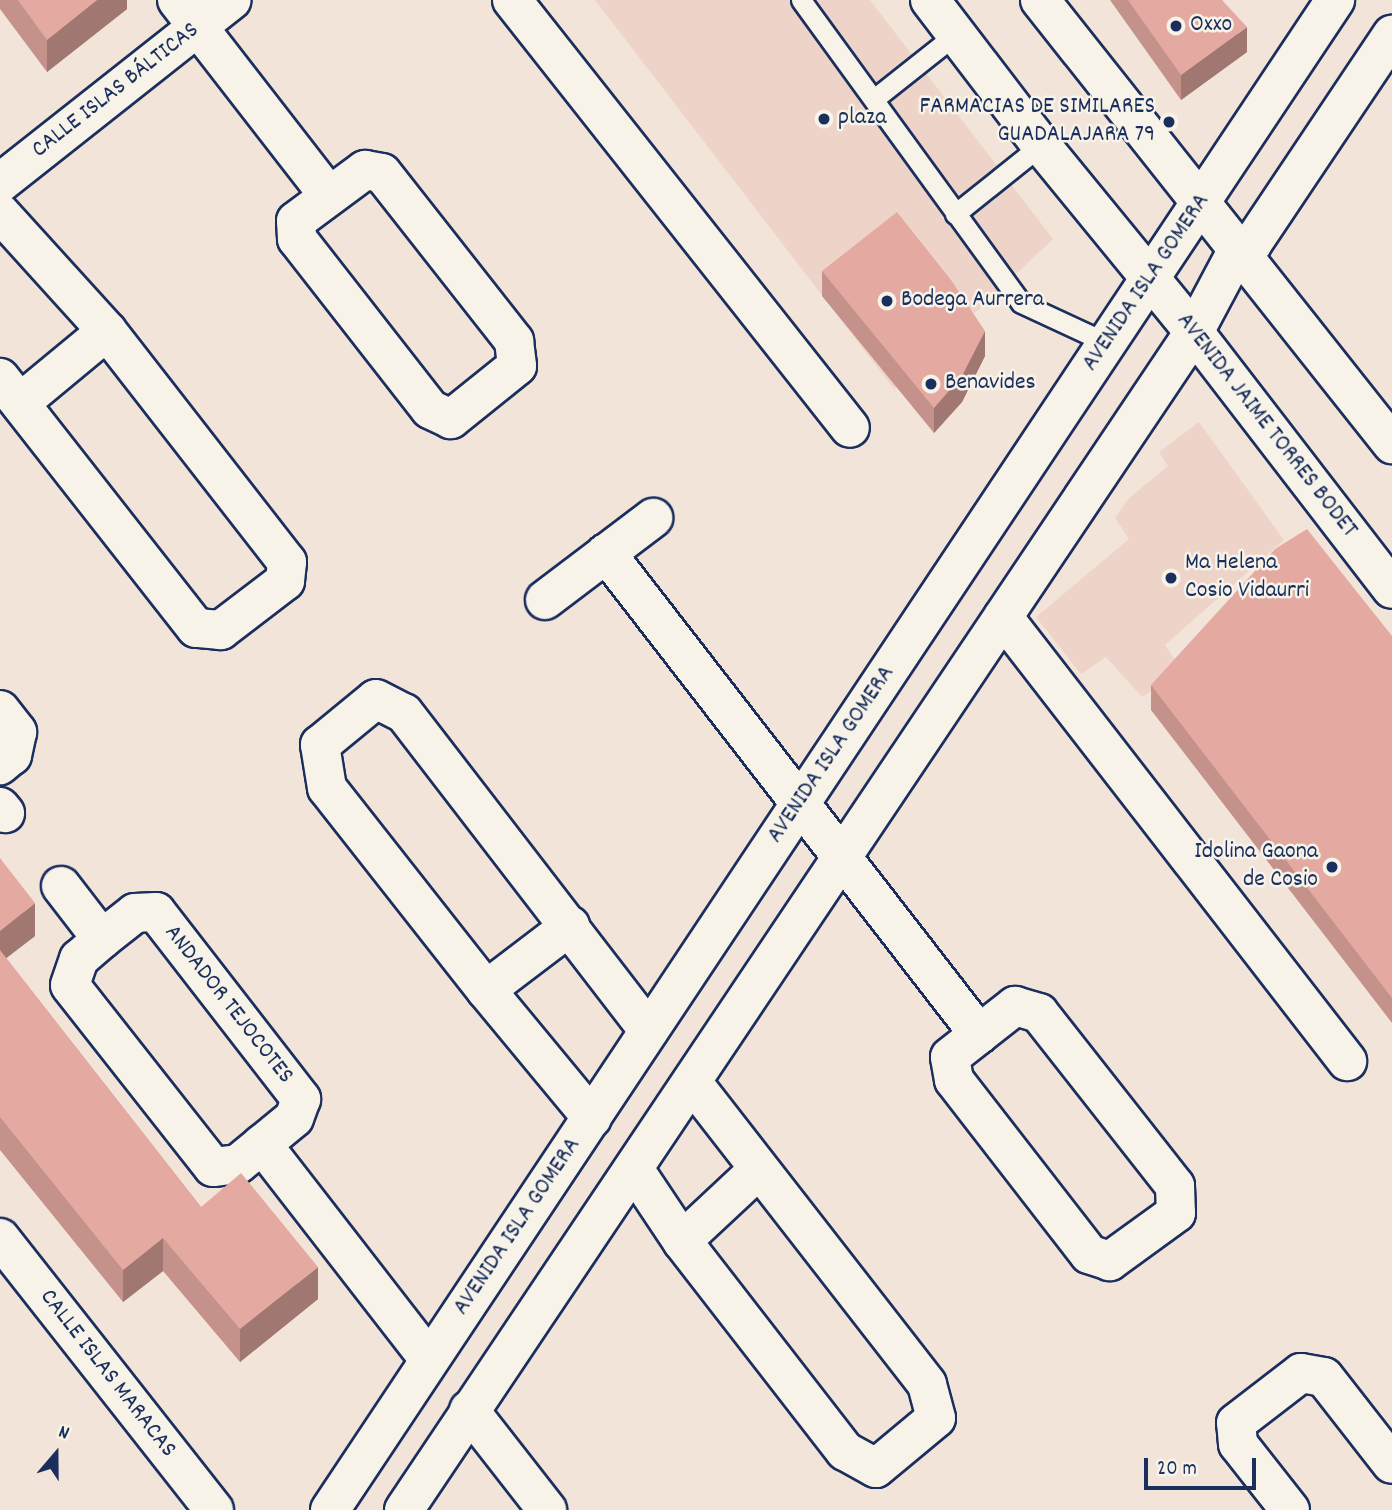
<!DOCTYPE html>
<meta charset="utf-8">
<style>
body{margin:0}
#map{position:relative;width:1392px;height:1510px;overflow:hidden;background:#f3e4da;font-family:Dekko,sans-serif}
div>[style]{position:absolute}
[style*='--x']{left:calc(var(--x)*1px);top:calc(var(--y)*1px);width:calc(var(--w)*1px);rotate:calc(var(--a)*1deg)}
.built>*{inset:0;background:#eed3c9}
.roads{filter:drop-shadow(2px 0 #1b2f5e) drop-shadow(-2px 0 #1b2f5e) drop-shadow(0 2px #1b2f5e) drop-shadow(0 -2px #1b2f5e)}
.lane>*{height:19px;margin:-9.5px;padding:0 9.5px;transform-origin:9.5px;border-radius:9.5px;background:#f7f3e8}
.street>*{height:38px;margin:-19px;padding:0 19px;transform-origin:19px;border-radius:19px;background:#f7f3e8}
.secondary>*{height:38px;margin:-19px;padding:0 19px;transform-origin:19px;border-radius:19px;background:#f7f3e8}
.wall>*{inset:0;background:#c4928a}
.shaded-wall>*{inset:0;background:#a07771}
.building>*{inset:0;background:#e4aaa1}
.dots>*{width:19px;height:19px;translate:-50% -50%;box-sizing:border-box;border:4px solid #f7f3e8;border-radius:50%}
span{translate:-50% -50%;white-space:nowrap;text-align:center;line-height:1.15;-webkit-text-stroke:5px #f7f3e8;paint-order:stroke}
.poi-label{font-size:24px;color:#1b2f5e}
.left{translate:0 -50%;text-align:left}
.right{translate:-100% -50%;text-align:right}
.street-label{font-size:24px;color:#1b2f5e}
.north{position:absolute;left:21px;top:1419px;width:70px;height:70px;-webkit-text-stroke:5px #f7f3e8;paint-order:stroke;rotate:20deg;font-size:19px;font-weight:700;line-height:28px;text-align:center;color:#1b2f5e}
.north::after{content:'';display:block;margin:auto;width:24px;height:32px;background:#1b2f5e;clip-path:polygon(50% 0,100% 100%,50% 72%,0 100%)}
.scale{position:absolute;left:1144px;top:1458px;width:112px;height:32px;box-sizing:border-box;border:4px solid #1b2f5e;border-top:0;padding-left:9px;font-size:21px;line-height:24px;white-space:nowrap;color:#1b2f5e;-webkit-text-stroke:5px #f7f3e8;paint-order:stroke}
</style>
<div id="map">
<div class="built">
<i style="clip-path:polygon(595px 0,870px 0,1053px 239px,894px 389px)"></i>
<i style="clip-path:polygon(1199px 422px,1284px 540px,1165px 645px,1183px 672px,1142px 697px,1106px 657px,1081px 674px,1036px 617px,1129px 539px,1115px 518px,1128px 499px,1168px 466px,1159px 452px)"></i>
</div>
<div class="roads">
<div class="lane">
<i style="--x:801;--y:0;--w:374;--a:54"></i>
<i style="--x:1021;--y:303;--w:95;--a:24.9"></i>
<i style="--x:874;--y:99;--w:105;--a:-38.4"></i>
<i style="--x:955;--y:214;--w:110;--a:-38.7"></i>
</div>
<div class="street">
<i style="--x:177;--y:0;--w:248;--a:52.2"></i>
<i style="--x:512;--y:0;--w:545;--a:51.7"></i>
<i style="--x:365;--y:170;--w:17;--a:10"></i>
<i style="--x:382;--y:173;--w:214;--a:51.8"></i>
<i style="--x:514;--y:341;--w:25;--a:83"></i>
<i style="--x:517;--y:366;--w:85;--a:141.2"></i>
<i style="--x:451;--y:419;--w:23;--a:-155"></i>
<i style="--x:430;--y:409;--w:216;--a:-128"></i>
<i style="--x:297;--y:239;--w:18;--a:-93"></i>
<i style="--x:296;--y:221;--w:86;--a:-36.5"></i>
<i style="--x:0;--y:183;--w:295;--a:-38.3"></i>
<i style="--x:0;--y:213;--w:159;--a:47.8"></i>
<i style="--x:107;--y:331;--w:293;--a:52.1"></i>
<i style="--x:287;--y:562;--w:19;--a:96"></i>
<i style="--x:285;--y:581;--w:81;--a:142.6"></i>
<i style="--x:221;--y:630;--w:25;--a:-175"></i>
<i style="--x:196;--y:628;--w:318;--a:-128.1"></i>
<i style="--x:20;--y:403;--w:113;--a:-39.6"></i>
<i style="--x:606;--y:553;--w:609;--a:52.21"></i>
<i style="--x:545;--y:600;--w:136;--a:-37.2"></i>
<i style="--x:1003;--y:617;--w:562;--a:52.23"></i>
<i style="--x:0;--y:710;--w:28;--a:52"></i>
<i style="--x:17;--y:732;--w:24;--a:102"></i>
<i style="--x:12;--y:755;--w:16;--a:140"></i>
<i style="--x:0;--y:807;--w:8;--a:50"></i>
<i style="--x:61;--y:886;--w:67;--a:52.3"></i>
<i style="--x:156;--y:912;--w:237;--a:52.2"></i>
<i style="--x:301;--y:1099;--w:20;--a:110"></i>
<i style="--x:294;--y:1118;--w:72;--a:140.6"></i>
<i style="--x:238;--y:1164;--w:25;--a:173"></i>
<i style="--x:213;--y:1167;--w:231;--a:-128.2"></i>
<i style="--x:70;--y:985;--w:28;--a:-71"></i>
<i style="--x:79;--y:959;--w:30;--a:-41"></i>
<i style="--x:102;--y:939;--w:42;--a:-38.2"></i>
<i style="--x:135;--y:913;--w:21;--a:-3"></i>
<i style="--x:486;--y:990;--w:106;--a:-37.3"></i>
<i style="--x:1015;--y:1006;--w:25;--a:16"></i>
<i style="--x:1039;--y:1013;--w:220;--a:51.8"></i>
<i style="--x:1175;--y:1186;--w:27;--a:88"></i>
<i style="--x:1176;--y:1213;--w:82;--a:144"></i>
<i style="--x:1110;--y:1261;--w:22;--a:-162"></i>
<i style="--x:1089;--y:1254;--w:220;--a:-127.8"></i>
<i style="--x:954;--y:1080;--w:23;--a:-100"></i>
<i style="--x:950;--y:1057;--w:83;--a:-38.1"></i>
<i style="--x:592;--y:1118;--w:166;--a:-129.6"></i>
<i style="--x:486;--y:990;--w:257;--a:-128.2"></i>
<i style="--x:327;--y:788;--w:44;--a:-99.2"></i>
<i style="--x:320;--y:745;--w:72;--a:-39.4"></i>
<i style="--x:376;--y:699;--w:31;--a:27"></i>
<i style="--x:404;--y:713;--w:401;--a:52.4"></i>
<i style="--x:262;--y:1144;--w:272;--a:52.2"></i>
<i style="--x:634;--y:1169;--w:87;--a:56.3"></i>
<i style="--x:682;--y:1241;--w:266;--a:52.2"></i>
<i style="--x:845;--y:1451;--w:35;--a:29"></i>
<i style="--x:876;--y:1468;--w:78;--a:-39.8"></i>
<i style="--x:936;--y:1418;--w:35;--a:-105"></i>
<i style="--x:927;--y:1384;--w:383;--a:-127.9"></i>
<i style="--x:0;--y:1238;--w:346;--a:51.8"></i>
<i style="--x:682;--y:1241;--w:105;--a:-43.1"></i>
<i style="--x:469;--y:1410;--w:127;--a:52"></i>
<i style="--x:1290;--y:1510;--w:84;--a:-128.2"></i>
<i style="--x:1238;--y:1444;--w:21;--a:-95"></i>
<i style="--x:1236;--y:1423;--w:82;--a:-37.6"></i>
<i style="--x:1301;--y:1373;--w:23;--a:10"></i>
<i style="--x:1324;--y:1377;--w:110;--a:52"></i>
</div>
<div class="secondary">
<i style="--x:930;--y:0;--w:183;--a:52.6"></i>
<i style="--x:1041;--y:145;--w:242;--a:50.7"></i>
<i style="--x:1194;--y:332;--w:324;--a:52.4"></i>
<i style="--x:1040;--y:0;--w:567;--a:51.59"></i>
<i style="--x:330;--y:1510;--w:1814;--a:-56.35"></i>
<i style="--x:404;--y:1510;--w:1418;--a:-56.15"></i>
<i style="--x:1194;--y:332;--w:92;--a:-62"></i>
<i style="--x:1237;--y:251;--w:17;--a:-25"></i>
<i style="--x:1252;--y:244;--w:252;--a:-56.2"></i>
</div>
</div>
<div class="wall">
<i style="clip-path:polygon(0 0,127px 0,127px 9px,47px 72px,0 9px)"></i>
<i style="clip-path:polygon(1110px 0,1222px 0,1247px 52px,1181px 100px)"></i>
<i style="clip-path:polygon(822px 271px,985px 356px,962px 402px,934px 433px,822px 296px)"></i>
<i style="clip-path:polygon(1392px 636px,1392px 1023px,1151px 710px,1151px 685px)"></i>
<i style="clip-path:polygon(0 858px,35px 936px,6px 958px,201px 1207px,318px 1299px,240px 1362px,163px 1271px,123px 1302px,0 1150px)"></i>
</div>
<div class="shaded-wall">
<i style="clip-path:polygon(97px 0,127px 0,127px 9px,47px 72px,47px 40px)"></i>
<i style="clip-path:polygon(1247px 27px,1247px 52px,1181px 100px,1181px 75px)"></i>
<i style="clip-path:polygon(985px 331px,985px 356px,962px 402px,934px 433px,934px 408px)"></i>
<i style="clip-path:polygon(35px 903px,35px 936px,0 963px,0 931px)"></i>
<i style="clip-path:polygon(163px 1238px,163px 1271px,123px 1302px,123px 1270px)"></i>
<i style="clip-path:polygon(318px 1267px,318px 1299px,240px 1362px,240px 1329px)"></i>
</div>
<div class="building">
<i style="clip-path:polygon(18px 0,97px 0,47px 40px)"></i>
<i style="clip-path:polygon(1128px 0,1222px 0,1247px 27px,1181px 75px)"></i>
<i style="clip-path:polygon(897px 212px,951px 280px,985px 331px,962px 376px,934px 408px,822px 271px)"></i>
<i style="clip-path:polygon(1307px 529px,1392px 636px,1392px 998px,1151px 685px,1275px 549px)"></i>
<i style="clip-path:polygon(0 858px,35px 903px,0 931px)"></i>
<i style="clip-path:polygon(0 950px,201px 1207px,241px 1173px,318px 1267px,240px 1329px,163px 1238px,123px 1270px,0 1117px)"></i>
</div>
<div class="dots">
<i style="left:1176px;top:26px;background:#1b2f5e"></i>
<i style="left:824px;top:119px;background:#1b2f5e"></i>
<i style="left:1169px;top:122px;background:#1b2f5e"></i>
<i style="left:887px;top:301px;background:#1b2f5e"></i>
<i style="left:931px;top:384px;background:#1b2f5e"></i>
<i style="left:1171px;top:578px;background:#1b2f5e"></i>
<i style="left:1332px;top:867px;background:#1b2f5e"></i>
</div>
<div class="poi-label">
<span class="left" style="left:1190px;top:26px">Oxxo</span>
<span class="right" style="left:1155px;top:122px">FARMACIAS DE SIMILARES<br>GUADALAJARA 79</span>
<span class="left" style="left:838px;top:119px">plaza</span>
<span class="left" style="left:901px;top:301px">Bodega Aurrera</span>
<span class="left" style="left:945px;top:384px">Benavides</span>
<span class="left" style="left:1185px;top:578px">Ma Helena<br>Cosio Vidaurri</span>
<span class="right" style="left:1318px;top:867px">Idolina Gaona<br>de Cosio</span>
</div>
<div class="street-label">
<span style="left:116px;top:91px;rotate:-38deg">CALLE ISLAS BÁLTICAS</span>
<span style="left:1147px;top:283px;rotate:-56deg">AVENIDA ISLA GOMERA</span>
<span style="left:1266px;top:426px;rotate:52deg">AVENIDA JAIME TORRES BODET</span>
<span style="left:832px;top:755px;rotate:-56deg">AVENIDA ISLA GOMERA</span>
<span style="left:228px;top:1005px;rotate:52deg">ANDADOR TEJOCOTES</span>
<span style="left:518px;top:1227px;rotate:-56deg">AVENIDA ISLA GOMERA</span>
<span style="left:107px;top:1374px;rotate:52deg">CALLE ISLAS MARACAS</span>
</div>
<div class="north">N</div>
<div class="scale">20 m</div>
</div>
